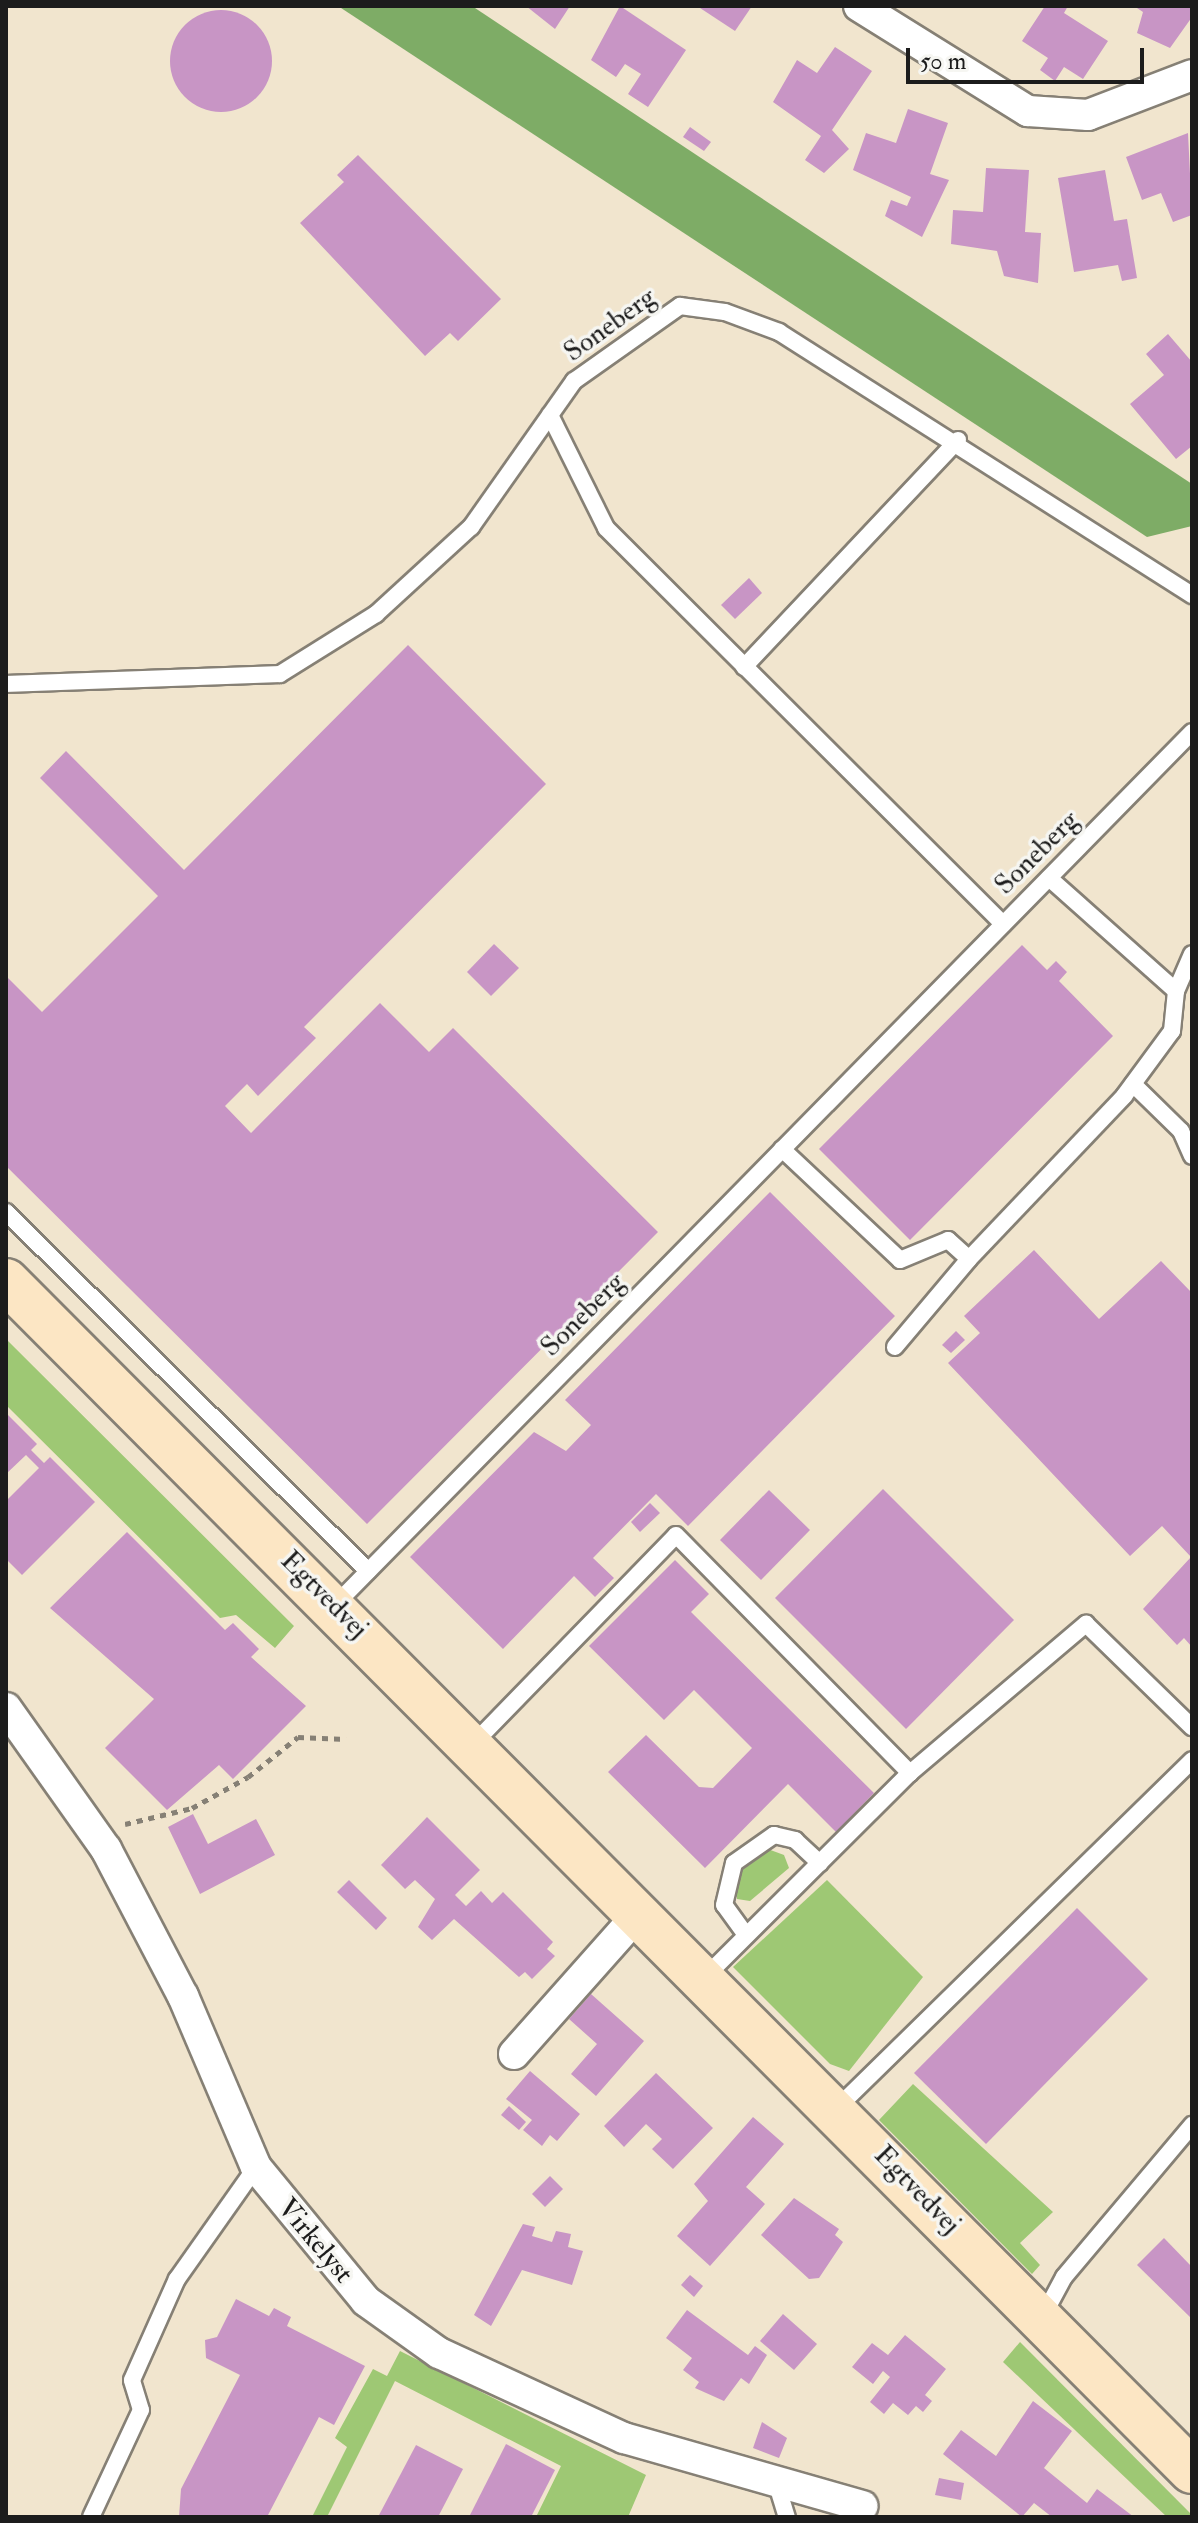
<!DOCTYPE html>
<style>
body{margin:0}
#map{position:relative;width:1198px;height:2523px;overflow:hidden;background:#f1e5ce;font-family:"IM FELL Double Pica",serif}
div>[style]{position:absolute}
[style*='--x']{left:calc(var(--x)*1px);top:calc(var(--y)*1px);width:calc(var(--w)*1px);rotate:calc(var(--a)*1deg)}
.green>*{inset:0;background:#9ec874}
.forest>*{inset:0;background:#7eac66}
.building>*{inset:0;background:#c895c5}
.round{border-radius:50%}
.path>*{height:5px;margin-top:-2.5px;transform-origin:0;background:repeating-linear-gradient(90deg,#868075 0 6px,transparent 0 12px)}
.roads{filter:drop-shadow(2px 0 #868075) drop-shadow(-2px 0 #868075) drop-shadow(0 2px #868075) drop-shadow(0 -2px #868075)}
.lane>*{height:16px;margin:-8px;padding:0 8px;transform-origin:8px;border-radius:8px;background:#fff}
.street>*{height:30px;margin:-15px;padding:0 15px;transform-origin:15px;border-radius:15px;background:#fff}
.secondary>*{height:44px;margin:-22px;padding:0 22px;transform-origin:22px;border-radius:22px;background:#fce6c4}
span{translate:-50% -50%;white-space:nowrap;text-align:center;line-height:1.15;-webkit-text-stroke:7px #f6f6f2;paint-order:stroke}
.street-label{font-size:28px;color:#1c1c1c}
.frame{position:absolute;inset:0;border:8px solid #1c1c1c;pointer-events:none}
.scale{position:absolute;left:906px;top:48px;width:238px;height:36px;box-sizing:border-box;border:4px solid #1c1c1c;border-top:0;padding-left:10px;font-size:24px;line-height:28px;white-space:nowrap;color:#1c1c1c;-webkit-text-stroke:6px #f6f6f2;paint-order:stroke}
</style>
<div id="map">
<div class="green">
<i style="clip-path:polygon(6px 1339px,294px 1626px,275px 1648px,236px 1615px,220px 1618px,6px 1405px)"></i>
<i style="clip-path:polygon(765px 1848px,784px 1855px,789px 1868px,750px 1901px,737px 1899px,734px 1877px)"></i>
<i style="clip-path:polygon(827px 1880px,923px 1977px,849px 2071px,830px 2064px,733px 1967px)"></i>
<i style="clip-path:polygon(913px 2084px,1053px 2212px,1020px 2243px,1040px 2265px,1032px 2274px,879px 2120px)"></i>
<i style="clip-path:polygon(1020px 2342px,1192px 2515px,1192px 2517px,1167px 2517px,1003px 2362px)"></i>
<i style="clip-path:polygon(400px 2351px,646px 2475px,628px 2517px,536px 2517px,561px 2466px,395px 2381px,327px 2517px,312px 2517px,347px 2447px,335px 2438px,373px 2369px,387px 2376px)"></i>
</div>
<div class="forest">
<i style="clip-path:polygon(338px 6px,472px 6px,1192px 484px,1192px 526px,1147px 537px)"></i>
</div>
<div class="building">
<i style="clip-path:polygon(526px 6px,570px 6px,555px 29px)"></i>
<i style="clip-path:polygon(620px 6px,686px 50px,648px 107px,628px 94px,641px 74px,625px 64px,616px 77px,591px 60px)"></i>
<i style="clip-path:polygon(697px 6px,752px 6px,735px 31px)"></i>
<i style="clip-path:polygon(1045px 6px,1068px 6px,1064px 13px,1108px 41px,1083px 79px,1064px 67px,1055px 81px,1040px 70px,1048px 58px,1022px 41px)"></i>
<i style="clip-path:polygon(1134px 6px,1192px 6px,1192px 17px,1170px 48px,1137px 33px,1143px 12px)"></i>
<i class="round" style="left:170px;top:10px;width:102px;height:102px"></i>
<i style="clip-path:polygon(835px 47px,872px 71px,832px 130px,849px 149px,824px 173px,805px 160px,821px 136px,773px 102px,797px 60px,817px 73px)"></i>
<i style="clip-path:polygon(908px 109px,948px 123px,930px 174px,949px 180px,922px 237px,885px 216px,891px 200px,907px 206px,911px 197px,853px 170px,866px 133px,896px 143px)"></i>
<i style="clip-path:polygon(690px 127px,711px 142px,704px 151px,683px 137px)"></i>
<i style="clip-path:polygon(1188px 133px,1192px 215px,1173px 222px,1161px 193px,1142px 200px,1126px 157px)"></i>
<i style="clip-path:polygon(358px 155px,501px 299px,458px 341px,450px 333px,425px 356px,300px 223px,344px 182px,337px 175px)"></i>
<i style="clip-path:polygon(986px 168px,1029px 170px,1025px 232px,1041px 233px,1038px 283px,1004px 276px,997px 251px,951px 244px,953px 210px,983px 212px)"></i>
<i style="clip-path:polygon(1105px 170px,1114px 221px,1127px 219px,1137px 278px,1122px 281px,1118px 265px,1074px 272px,1058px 178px)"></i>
<i style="clip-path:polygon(1168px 334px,1192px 362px,1192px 446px,1176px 459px,1130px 404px,1164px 375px,1146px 354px)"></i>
<i style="clip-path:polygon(749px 578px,762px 593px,735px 619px,721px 605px)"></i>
<i style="clip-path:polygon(408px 645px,546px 784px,304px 1027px,316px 1038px,258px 1096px,247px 1084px,225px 1106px,251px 1133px,380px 1003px,429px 1052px,453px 1028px,658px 1232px,367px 1524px,6px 1166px,6px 976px,42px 1012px,158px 896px,40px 778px,66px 751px,184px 870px)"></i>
<i style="clip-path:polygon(494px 944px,519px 968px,491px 996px,467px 972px)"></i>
<i style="clip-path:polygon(1022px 945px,1047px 970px,1056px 961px,1067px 972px,1059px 981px,1113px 1036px,910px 1240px,819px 1149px)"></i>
<i style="clip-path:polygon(770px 1192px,895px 1316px,688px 1526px,656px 1494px,593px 1558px,614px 1578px,595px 1597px,574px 1576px,503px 1649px,410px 1557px,534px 1432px,566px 1451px,591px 1425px,565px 1400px)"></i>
<i style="clip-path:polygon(1034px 1250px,1099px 1319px,1161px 1261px,1192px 1293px,1192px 1647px,1184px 1638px,1177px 1645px,1143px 1609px,1191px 1557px,1162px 1526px,1130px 1556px,948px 1363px,980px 1333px,964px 1316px)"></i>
<i style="clip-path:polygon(956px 1331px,965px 1340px,951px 1353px,942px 1345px)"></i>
<i style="clip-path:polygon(6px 1413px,37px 1444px,31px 1450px,44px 1463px,50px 1457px,95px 1502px,22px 1575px,6px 1559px,6px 1501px,39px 1468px,26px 1455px,6px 1474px)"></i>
<i style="clip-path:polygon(883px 1489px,1014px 1620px,906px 1729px,775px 1598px)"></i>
<i style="clip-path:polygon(769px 1490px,810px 1530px,761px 1580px,720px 1540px)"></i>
<i style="clip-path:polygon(650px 1503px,660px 1513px,640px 1532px,631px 1522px)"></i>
<i style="clip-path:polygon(127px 1532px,225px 1630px,233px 1623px,259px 1649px,251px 1657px,306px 1706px,233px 1779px,219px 1765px,167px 1810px,105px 1748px,154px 1699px,50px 1608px)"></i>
<i style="clip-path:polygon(675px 1560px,709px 1594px,691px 1612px,874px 1793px,836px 1832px,788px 1784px,705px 1868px,608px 1772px,646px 1735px,699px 1787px,713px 1788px,752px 1748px,694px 1690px,664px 1720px,589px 1646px)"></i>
<i style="clip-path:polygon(193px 1814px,208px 1844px,256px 1819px,275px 1855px,200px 1894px,168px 1827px)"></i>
<i style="clip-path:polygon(427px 1817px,480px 1870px,455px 1895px,466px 1906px,481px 1891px,492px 1903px,503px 1892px,553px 1942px,547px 1949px,555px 1956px,532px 1979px,525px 1972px,519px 1977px,454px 1919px,432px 1940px,418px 1927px,435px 1899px,415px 1880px,405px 1889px,381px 1865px)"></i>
<i style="clip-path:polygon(349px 1880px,387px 1918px,376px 1930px,337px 1892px)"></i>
<i style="clip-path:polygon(1077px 1908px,1148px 1979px,986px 2144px,914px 2073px)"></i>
<i style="clip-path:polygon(591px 1994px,644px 2041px,596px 2096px,571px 2074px,597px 2044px,569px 2019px)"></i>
<i style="clip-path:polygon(530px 2071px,580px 2114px,557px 2141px,550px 2135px,542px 2146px,523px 2130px,532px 2120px,506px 2099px)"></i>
<i style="clip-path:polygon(656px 2073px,713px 2128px,673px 2169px,652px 2149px,662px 2139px,646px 2124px,624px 2147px,604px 2126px)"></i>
<i style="clip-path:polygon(509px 2106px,526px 2122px,519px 2130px,501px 2115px)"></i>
<i style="clip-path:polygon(753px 2117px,784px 2144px,746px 2187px,765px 2204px,710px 2266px,677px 2236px,708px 2201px,694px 2184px)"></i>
<i style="clip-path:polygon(550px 2176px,563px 2189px,545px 2207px,532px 2194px)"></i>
<i style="clip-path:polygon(794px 2198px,839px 2229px,835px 2235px,843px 2242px,819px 2278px,809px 2279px,761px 2235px)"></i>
<i style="clip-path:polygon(523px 2224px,535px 2227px,532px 2236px,552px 2242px,556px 2231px,571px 2234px,568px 2247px,583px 2251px,572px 2285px,522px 2270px,491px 2326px,474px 2315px)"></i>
<i style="clip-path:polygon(1164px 2238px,1192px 2267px,1192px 2319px,1137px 2265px)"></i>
<i style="clip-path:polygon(690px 2275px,703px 2286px,694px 2297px,681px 2285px)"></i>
<i style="clip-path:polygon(236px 2299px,269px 2316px,274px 2308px,291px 2317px,287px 2326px,365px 2366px,334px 2425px,319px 2417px,267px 2517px,179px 2517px,181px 2489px,240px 2375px,206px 2358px,205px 2340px,217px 2337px)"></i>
<i style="clip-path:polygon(687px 2310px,748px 2355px,755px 2346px,767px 2355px,749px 2384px,741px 2378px,724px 2401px,695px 2388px,699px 2382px,683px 2370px,692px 2358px,666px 2338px)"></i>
<i style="clip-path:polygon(783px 2314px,817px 2344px,794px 2370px,760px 2341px)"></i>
<i style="clip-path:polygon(905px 2335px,946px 2369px,925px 2395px,932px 2401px,923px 2412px,916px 2406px,908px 2415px,893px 2403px,884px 2414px,870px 2402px,890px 2377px,883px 2371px,873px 2384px,852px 2367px,872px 2343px,888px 2355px)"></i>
<i style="clip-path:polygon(1033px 2401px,1072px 2431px,1044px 2468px,1087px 2503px,1097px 2489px,1134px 2517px,1052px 2517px,1034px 2503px,1022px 2517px,943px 2454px,961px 2430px,996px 2456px)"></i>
<i style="clip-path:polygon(762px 2422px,787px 2438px,779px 2458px,753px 2448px)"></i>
<i style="clip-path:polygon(506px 2444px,555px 2470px,531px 2517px,469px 2517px)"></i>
<i style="clip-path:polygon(416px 2445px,463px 2469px,438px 2517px,378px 2517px)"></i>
<i style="clip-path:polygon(939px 2478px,964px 2483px,961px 2500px,935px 2495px)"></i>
</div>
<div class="path">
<i style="--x:125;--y:1824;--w:69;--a:-13.4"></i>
<i style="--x:192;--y:1808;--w:64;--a:-29"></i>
<i style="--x:248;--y:1777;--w:64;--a:-38.7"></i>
<i style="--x:298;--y:1737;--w:48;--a:2.4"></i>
</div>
<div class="roads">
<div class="lane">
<i style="--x:550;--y:415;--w:126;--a:63.6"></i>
<i style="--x:606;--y:528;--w:561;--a:44.93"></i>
<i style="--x:744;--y:667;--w:312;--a:-46.7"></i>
<i style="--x:6;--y:684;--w:274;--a:-2.1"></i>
<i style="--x:280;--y:674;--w:113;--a:-32"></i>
<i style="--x:376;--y:614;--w:129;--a:-42.5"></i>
<i style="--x:471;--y:527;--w:179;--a:-54.8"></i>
<i style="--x:574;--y:381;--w:130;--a:-35.3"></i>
<i style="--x:680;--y:306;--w:45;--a:7.6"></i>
<i style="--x:725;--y:312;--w:58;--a:20.3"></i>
<i style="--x:779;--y:332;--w:490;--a:32.5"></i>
<i style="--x:1176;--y:991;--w:40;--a:-66.6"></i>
<i style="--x:1133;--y:1084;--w:67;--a:44.4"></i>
<i style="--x:1181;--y:1131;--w:27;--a:66"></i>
<i style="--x:782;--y:1149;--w:162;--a:43.2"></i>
<i style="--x:900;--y:1260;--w:52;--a:-22.6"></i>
<i style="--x:948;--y:1240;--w:28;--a:42"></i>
<i style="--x:969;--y:1259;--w:115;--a:130.1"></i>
<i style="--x:6;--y:1212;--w:510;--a:44.76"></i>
<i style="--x:969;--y:1259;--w:225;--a:-46.4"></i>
<i style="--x:1124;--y:1096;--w:81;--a:-53.6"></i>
<i style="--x:1172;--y:1031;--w:40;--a:-84.3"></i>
<i style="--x:1176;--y:991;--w:170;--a:-138.3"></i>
<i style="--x:335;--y:1605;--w:1223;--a:-45.53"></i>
<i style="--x:473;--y:1744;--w:291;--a:-45.8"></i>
<i style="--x:676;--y:1535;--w:334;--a:45.5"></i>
<i style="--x:910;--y:1773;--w:231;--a:-40.3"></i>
<i style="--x:1086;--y:1624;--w:148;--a:44.2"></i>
<i style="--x:746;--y:1935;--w:37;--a:-126"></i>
<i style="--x:724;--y:1905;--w:43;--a:-76.6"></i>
<i style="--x:734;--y:1863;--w:49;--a:-35"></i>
<i style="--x:774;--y:1835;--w:22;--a:13"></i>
<i style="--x:795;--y:1840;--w:34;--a:43"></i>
<i style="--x:706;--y:1976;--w:288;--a:-44.9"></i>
<i style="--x:837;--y:2108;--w:497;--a:-44.4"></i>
<i style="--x:1043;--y:2316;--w:44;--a:-61.7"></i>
<i style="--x:1064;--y:2277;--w:199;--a:-49.9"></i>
<i style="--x:777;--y:2485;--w:34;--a:73"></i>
<i style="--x:91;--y:2517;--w:118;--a:-65"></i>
<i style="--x:141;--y:2410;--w:31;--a:-107"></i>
<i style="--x:132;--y:2380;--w:111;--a:-66"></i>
<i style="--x:177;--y:2279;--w:137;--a:-54.8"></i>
</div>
<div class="street">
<i style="--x:859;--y:6;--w:199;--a:31.9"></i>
<i style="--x:1028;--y:111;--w:60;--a:3.8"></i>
<i style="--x:1088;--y:115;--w:111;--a:-21"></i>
<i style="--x:6;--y:1708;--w:173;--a:54.7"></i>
<i style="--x:106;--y:1849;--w:166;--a:62.4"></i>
<i style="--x:183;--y:1996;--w:186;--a:66.9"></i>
<i style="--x:256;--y:2167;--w:173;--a:50.6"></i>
<i style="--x:366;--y:2301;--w:90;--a:35.5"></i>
<i style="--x:439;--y:2353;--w:204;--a:24.7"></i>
<i style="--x:624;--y:2438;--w:248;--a:15.9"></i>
<i style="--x:514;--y:2054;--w:191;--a:-48.4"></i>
</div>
<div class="secondary">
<i style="--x:6;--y:1281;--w:1680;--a:45.1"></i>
</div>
</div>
<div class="street-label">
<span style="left:610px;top:325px;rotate:-36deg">Soneberg</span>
<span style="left:1037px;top:853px;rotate:-45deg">Soneberg</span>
<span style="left:583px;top:1315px;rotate:-45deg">Soneberg</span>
<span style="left:324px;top:1595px;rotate:45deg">Egtvedvej</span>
<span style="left:917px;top:2190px;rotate:46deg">Egtvedvej</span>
<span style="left:315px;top:2241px;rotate:50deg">Virkelyst</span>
</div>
<div class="frame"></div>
<div class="scale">50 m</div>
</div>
